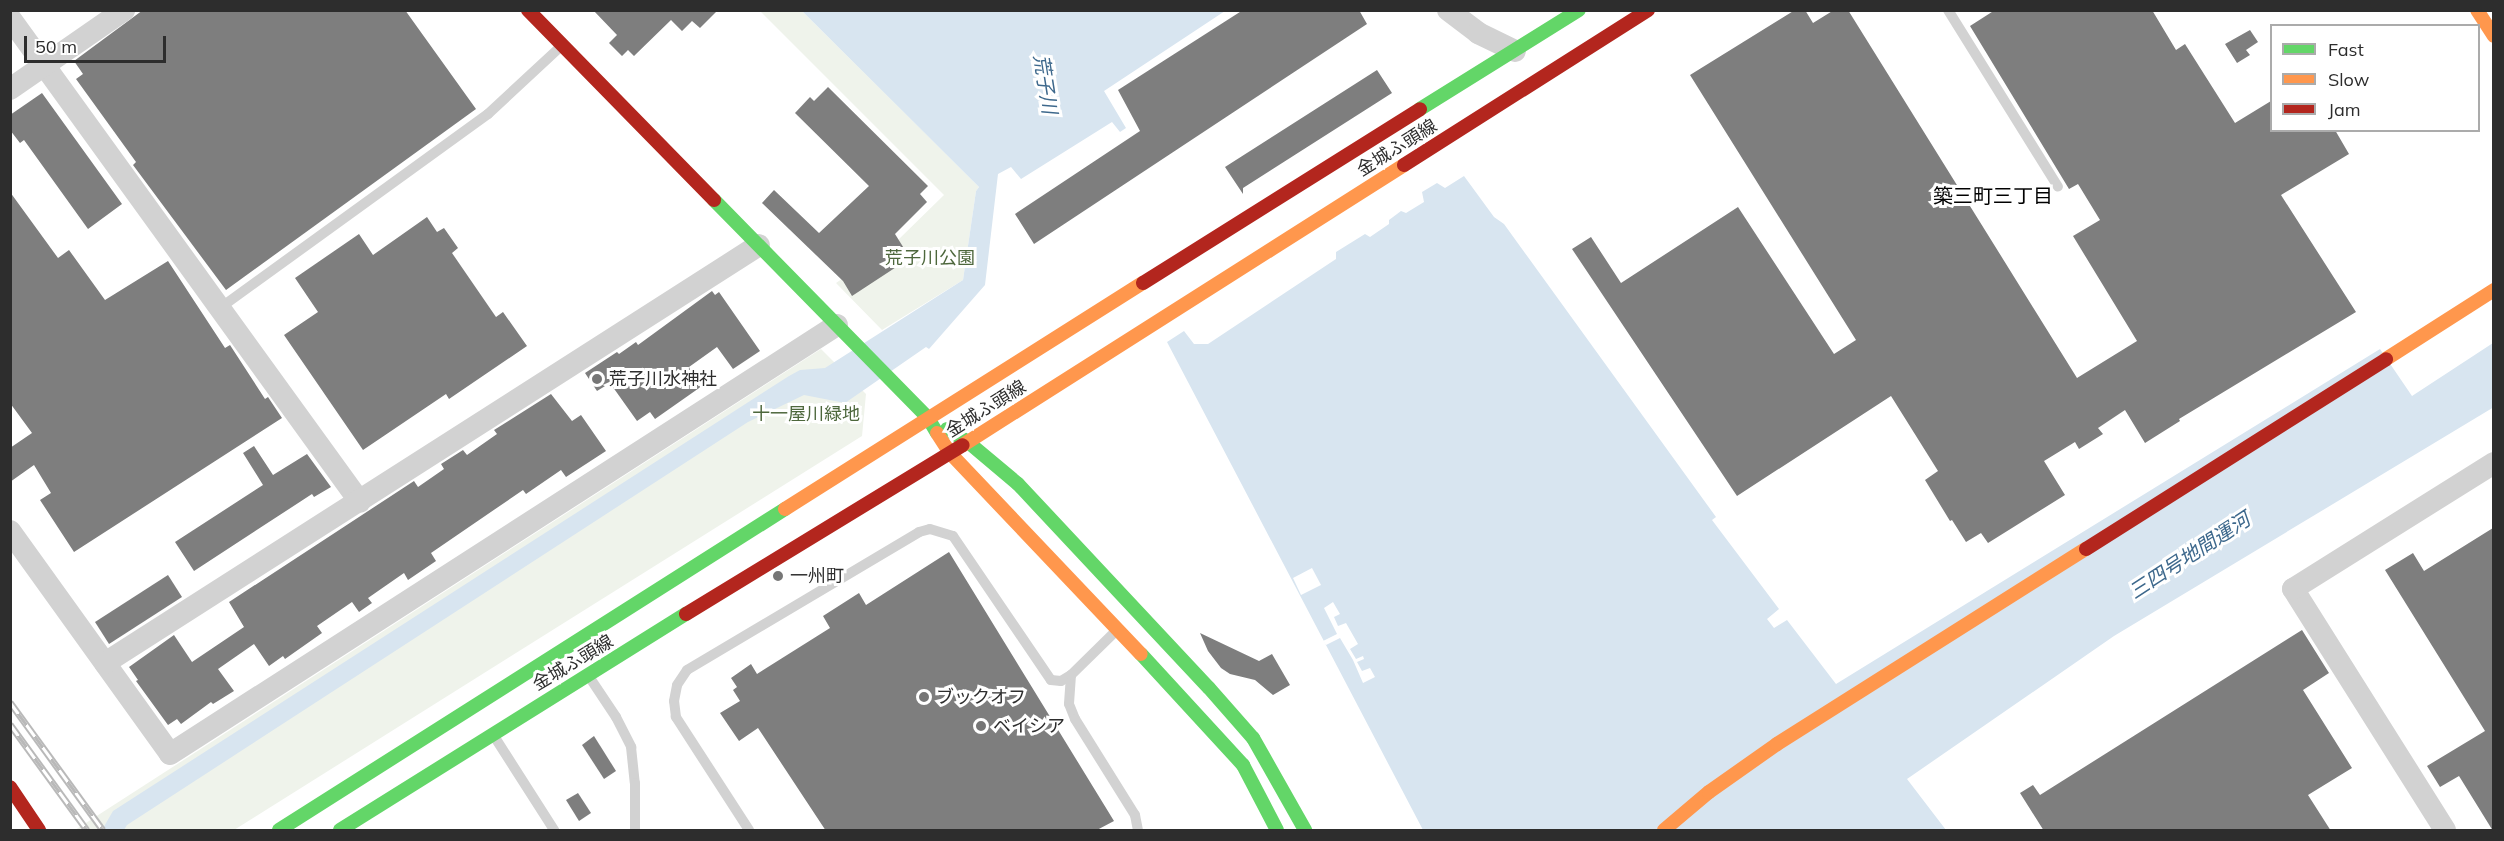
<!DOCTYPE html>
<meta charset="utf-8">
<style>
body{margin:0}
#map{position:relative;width:2504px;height:841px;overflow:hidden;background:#fff;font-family:Mulish,"Noto Sans JP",sans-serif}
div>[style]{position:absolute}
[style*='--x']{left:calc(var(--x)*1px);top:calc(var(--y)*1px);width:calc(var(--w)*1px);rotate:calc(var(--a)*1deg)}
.green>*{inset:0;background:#eff3eb}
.water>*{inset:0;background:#d8e5f0}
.pier>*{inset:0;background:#fff}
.building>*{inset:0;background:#7e7e7e}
.lane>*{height:10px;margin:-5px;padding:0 5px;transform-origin:5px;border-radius:5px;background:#d2d2d2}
.street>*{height:22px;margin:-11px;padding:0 11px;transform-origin:11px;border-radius:11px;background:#d2d2d2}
.fast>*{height:14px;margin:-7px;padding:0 7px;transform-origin:7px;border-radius:7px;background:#63d668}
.slow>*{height:14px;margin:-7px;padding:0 7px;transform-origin:7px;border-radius:7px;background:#ff974d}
.jam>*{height:14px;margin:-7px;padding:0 7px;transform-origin:7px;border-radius:7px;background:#b3261e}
.rail>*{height:7px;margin-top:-3.5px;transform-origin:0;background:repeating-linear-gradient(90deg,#fff 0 14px,#b9b9b9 0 28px);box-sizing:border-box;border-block:2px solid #b9b9b9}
.dots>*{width:16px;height:16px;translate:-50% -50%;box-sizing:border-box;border:3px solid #fff;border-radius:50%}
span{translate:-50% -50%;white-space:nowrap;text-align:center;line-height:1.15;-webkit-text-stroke:6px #fff;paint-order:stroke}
.street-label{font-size:18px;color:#2d2d2d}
.park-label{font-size:18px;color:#4d673c}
.poi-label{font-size:18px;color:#2d2d2d}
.left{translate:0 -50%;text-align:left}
.water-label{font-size:20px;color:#3d688c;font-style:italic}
.neighbourhood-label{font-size:20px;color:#000}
.frame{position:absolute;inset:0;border:12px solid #2d2d2d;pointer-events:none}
.legend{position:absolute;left:2270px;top:24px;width:210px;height:108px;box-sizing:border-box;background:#fff;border:2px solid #ababab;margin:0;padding:8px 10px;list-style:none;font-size:18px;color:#2d2d2d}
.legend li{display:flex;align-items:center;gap:12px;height:30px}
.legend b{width:30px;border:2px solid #ababab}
.scale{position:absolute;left:24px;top:36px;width:142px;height:27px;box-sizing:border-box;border:3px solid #2d2d2d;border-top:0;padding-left:8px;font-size:18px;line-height:21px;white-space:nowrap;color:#2d2d2d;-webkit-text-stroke:4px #fff;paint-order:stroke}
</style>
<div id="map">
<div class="green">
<i style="clip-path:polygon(760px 11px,802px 11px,979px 187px,976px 191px,963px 280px,882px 330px,836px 283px,898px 240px,944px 195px)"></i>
<i style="clip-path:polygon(821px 349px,866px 394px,862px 436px,234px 830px,75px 830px)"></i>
</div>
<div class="water">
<i style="clip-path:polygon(802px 11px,1225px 11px,1104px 91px,1126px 128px,1120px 132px,1112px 122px,1021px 179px,1011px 167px,998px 174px,985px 285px,929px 349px,926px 347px,845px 403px,804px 395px,748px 422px,127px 825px,124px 830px,102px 830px,113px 811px,789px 376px,800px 370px,825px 368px,963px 280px,976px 191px,979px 187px)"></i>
<i style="clip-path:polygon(1464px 176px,1494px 217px,1504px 224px,1716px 517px,1712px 520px,1779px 609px,1767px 619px,1774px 628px,1787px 620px,1836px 684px,2380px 349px,2412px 396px,2493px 343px,2494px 407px,2114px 636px,1907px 779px,1946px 830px,1423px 830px,1167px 342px,1184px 331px,1194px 344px,1208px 344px,1336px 259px,1336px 252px,1365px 234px,1370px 237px,1389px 224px,1389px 220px,1401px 211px,1406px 213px,1424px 202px,1422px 192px,1437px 183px,1445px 188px)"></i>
</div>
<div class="pier">
<i style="clip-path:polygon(1312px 568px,1321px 585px,1301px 595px,1293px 578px)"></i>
<i style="clip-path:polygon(1333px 602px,1340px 614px,1334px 617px,1338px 626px,1346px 623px,1358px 644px,1350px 649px,1356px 659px,1363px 656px,1364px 659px,1357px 662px,1362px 671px,1370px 668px,1375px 677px,1363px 683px,1353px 660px,1340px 638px,1326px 645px,1323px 641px,1337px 634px,1324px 608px)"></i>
</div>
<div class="building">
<i style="clip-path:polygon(143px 10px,405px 10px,476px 109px,226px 290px,133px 165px,136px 162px,76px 79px,83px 74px,74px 61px)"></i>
<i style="clip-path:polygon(593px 10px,718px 10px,700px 28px,692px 21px,682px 31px,671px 20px,634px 56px,628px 50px,622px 56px,609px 43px,617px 35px)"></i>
<i style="clip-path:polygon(1243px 10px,1359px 10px,1367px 24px,1034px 244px,1015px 214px,1140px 131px,1118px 90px)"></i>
<i style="clip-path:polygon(1795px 10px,1805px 10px,1813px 23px,1834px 10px,1848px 10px,2077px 378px,2137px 341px,2073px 236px,2100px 220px,2078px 184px,2069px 189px,1970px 26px,1995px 10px,2152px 10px,2176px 50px,2185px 44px,2235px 123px,2271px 101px,2271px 130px,2335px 130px,2349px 154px,2281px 195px,2356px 312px,2179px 419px,2180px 421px,2145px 443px,2125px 410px,2098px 428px,2103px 434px,2079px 449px,2075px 442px,2044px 461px,2065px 495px,1988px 543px,1981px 533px,1966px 542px,1952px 520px,1950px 521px,1925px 480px,1938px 471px,1891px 396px,1737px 496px,1572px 249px,1591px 237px,1621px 283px,1738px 207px,1834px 354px,1856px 340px,1690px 75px)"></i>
<i style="clip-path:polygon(2250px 30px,2258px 42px,2246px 50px,2250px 55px,2237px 63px,2225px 44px)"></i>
<i style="clip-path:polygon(1377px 70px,1392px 93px,1243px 188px,1243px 194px,1225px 167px)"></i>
<i style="clip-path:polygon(828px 87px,928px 186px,920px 194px,927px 202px,895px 234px,910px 258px,852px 296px,843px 281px,762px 203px,774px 190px,819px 233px,869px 186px,795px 113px,810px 97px,814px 101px)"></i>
<i style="clip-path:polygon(42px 93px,122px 204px,88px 229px,24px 140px,20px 143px,10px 130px,10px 115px)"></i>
<i style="clip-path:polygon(10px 192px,58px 258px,69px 250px,105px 300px,168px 261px,225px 348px,230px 345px,265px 399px,268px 397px,282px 418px,74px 552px,40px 500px,51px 493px,34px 465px,10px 482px,10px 448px,32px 433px,10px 403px)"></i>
<i style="clip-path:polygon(427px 217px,437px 232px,444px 228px,458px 248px,452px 253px,496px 317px,503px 312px,527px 346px,449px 399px,446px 394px,363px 450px,284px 335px,318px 312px,295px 278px,359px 234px,373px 255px)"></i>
<i style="clip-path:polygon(712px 291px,715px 295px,719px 292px,760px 351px,733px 369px,717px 347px,689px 367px,702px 386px,655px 419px,650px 412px,637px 421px,610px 383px,597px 391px,585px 373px,617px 352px,619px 354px,636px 342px,638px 345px)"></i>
<i style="clip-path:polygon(551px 394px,572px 421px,581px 415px,606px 451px,566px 477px,561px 470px,526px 494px,523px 490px,431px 553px,436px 561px,408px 580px,404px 573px,368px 598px,372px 603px,359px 612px,352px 602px,317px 626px,322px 633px,285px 659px,283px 656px,269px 666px,254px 644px,218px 669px,234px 691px,213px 704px,211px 702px,181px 724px,177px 719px,168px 725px,136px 681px,138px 680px,129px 667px,174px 635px,192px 662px,244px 627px,229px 602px,414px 481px,418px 487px,444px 469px,441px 464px,463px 450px,467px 455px,497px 434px,494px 430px)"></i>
<i style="clip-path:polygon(254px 446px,273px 475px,307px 454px,331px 487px,314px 497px,312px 494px,194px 571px,175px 542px,263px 485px,243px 453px)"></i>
<i style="clip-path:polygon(2493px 528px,2493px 831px,2459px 776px,2440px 787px,2427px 766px,2485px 731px,2385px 570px,2413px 553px,2424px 571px)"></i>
<i style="clip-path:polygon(949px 552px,1114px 821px,1095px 831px,826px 831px,758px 728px,739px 741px,720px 713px,740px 701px,733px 690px,737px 687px,731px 678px,751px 664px,757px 674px,830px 628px,823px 616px,859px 593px,866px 605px)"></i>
<i style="clip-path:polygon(168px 575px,182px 597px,109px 644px,95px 622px)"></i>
<i style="clip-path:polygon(2302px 630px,2329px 673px,2303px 690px,2352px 768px,2308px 795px,2331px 831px,2044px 831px,2020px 793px,2033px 785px,2040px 795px)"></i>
<i style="clip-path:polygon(1200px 633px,1259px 661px,1272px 654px,1290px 685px,1273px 695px,1255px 680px,1230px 674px,1221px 668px,1208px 651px)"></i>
<i style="clip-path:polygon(594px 736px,616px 771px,604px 779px,582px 745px)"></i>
<i style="clip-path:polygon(578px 793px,591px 813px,579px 821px,566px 800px)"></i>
</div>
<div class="lane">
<i style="--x:1948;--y:10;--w:208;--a:58.1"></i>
<i style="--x:220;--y:308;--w:331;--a:-35.9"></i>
<i style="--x:488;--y:114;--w:98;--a:-42.9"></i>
<i style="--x:1071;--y:675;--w:29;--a:94"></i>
<i style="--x:1069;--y:704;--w:16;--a:68"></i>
<i style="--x:1075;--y:719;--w:113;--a:58"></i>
<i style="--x:1135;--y:815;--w:15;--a:79"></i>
<i style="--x:590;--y:678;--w:47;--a:56.3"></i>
<i style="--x:616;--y:717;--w:34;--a:63"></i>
<i style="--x:631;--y:747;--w:36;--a:84"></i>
<i style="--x:635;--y:783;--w:47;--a:90"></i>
<i style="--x:494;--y:736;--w:112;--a:57.4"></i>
<i style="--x:749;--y:830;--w:135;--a:-122.9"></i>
<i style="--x:676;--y:717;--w:16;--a:-97"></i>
<i style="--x:674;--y:701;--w:16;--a:-79"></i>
<i style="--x:677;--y:685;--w:18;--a:-56"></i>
<i style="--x:687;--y:670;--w:270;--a:-30.7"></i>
<i style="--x:919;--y:532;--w:11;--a:-15"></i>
<i style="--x:930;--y:529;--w:24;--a:17"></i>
<i style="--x:953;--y:536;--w:174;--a:55.8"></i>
<i style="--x:1051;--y:680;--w:10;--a:6"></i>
<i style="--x:1061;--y:681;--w:12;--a:-31"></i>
<i style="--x:1071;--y:675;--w:63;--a:-44.4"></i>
</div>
<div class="street">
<i style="--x:1448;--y:10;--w:38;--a:37"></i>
<i style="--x:1478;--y:33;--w:41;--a:25.9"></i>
<i style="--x:10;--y:18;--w:597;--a:54.13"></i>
<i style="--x:10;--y:89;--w:139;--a:-34.7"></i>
<i style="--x:10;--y:531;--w:274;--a:54.3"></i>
<i style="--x:170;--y:754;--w:793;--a:-32.75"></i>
<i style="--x:105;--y:663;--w:776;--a:-32.58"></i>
<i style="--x:2445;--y:830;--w:285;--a:-122.2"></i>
<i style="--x:2293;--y:589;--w:237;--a:-32.1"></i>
</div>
<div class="fast">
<i style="--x:1420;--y:109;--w:187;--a:-31.9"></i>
<i style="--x:714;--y:200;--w:305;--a:45.5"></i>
<i style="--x:928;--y:418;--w:17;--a:59"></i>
<i style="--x:947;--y:429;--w:25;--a:32"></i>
<i style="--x:968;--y:442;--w:65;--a:40"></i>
<i style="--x:1018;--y:484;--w:279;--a:46.9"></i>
<i style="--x:1209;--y:688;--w:67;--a:48.7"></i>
<i style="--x:1253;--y:738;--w:106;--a:60.5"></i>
<i style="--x:1141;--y:654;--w:151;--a:47.4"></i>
<i style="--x:1243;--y:765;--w:73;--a:62.4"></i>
<i style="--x:279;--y:830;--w:599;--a:-32.39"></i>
<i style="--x:340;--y:830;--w:408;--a:-32"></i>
</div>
<div class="slow">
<i style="--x:2477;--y:10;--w:31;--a:57"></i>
<i style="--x:2386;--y:359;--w:128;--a:-32.6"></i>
<i style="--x:937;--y:433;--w:24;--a:57"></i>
<i style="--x:950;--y:453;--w:277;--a:46.5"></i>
<i style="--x:963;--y:445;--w:522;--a:-32.41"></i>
<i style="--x:785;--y:509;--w:423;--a:-32.3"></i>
<i style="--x:1664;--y:830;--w:59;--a:-40.2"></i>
<i style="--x:1709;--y:792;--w:83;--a:-35.2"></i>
<i style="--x:1777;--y:744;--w:365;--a:-32.3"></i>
</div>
<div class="jam">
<i style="--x:528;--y:10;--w:266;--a:45.6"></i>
<i style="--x:1404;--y:165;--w:289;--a:-32.4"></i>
<i style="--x:1143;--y:283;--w:327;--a:-32.1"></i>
<i style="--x:2086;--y:549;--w:355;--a:-32.3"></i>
<i style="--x:686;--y:614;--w:324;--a:-31.4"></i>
<i style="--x:10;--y:787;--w:52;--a:56"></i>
</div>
<div class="rail">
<i style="--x:10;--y:702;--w:158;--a:54"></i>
<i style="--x:10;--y:724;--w:131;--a:54"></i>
</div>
<div class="dots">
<i style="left:597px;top:379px;background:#767676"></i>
<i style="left:778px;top:576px;background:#767676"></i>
<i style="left:924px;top:697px;background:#767676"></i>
<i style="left:981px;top:726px;background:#767676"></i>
</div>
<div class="street-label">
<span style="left:1397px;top:148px;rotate:-32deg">金城ふ頭線</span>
<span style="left:986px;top:409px;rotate:-32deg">金城ふ頭線</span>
<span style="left:573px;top:663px;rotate:-31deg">金城ふ頭線</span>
</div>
<div class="park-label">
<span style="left:930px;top:258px">荒子川公園</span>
<span style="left:806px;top:414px">十一屋川緑地</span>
</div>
<div class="poi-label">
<span class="left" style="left:609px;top:379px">荒子川水神社</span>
<span class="left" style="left:790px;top:576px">一州町</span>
<span class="left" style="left:936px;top:697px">ブックオフ</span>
<span class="left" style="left:993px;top:726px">ベイシア</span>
</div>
<div class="water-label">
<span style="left:1046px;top:84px;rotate:81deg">荒子川</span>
<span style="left:2189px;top:555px;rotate:-33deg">三四号地間運河</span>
</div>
<div class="neighbourhood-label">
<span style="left:1993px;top:195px">築三町三丁目</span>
</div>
<div class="frame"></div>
<ul class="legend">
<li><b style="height:8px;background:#63d668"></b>Fast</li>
<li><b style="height:8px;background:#ff974d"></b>Slow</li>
<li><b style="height:8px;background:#b3261e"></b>Jam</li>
</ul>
<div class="scale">50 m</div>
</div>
